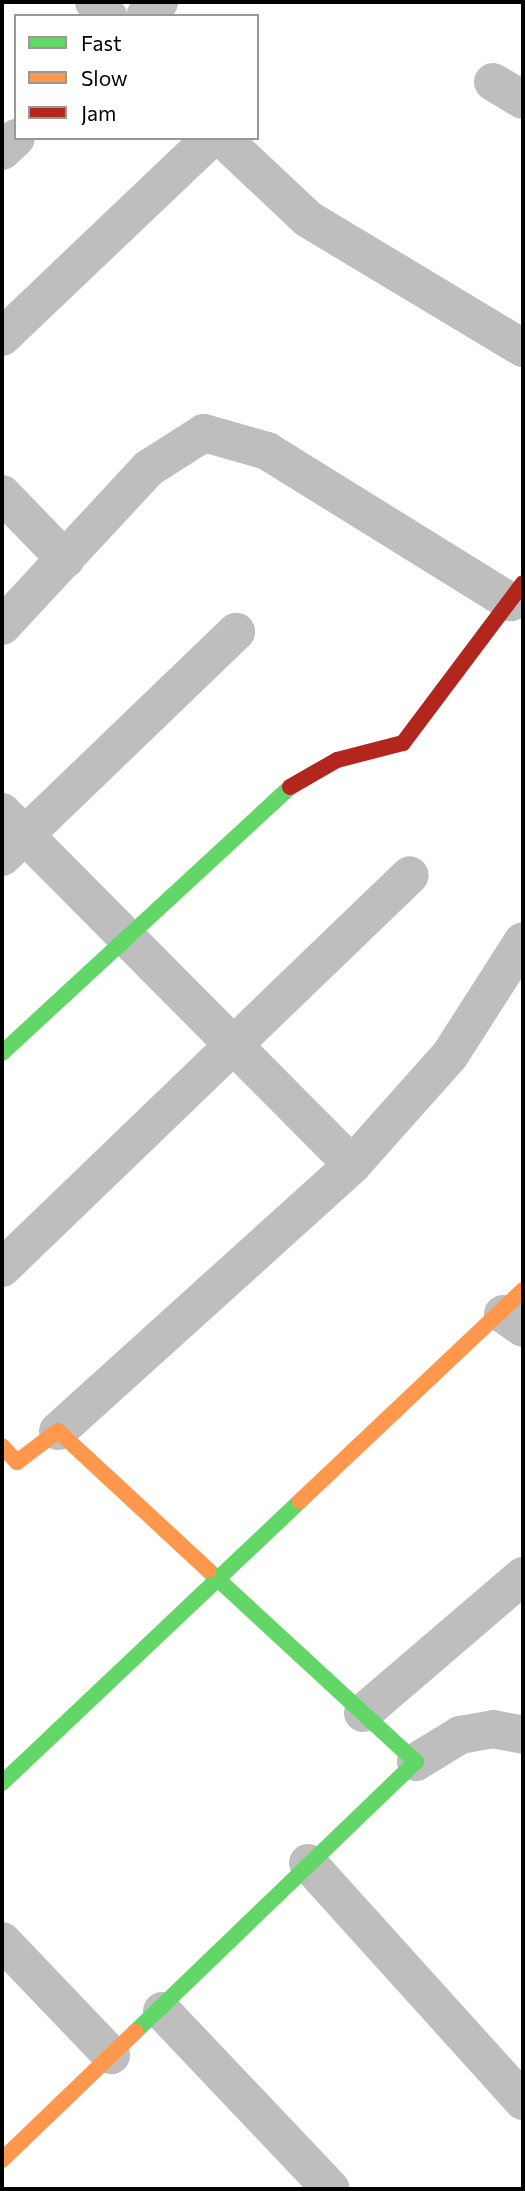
<!DOCTYPE html>
<style>
body{margin:0}
#map{position:relative;width:525px;height:2191px;overflow:hidden;background:#fff;font-family:Commissioner,sans-serif}
div>[style]{position:absolute}
[style*='--x']{left:calc(var(--x)*1px);top:calc(var(--y)*1px);width:calc(var(--w)*1px);rotate:calc(var(--a)*1deg)}
.street>*{height:38px;margin:-19px;padding:0 19px;transform-origin:19px;border-radius:19px;background:#bebebe}
.fast>*{height:16px;margin:-8px;padding:0 8px;transform-origin:8px;border-radius:8px;background:#63d668}
.slow>*{height:16px;margin:-8px;padding:0 8px;transform-origin:8px;border-radius:8px;background:#ff974d}
.jam>*{height:16px;margin:-8px;padding:0 8px;transform-origin:8px;border-radius:8px;background:#b3261e}
span{translate:-50% -50%;white-space:nowrap;text-align:center;line-height:1.15;-webkit-text-stroke:6px #fff;paint-order:stroke}
.frame{position:absolute;inset:0;border:4px solid #000;pointer-events:none}
.legend{position:absolute;left:14px;top:14px;width:245px;height:126px;box-sizing:border-box;background:#fff;border:2px solid #999;margin:0;padding:9px 12px;list-style:none;font-size:21px;color:#000}
.legend li{display:flex;align-items:center;gap:14px;height:35px}
.legend b{width:35px;border:2px solid #999}
</style>
<div id="map">
<div class="street">
<i style="--x:94;--y:2;--w:20;--a:45"></i>
<i style="--x:145;--y:16;--w:20;--a:-45"></i>
<i style="--x:493;--y:82;--w:35;--a:31"></i>
<i style="--x:222;--y:138;--w:118;--a:43.3"></i>
<i style="--x:308;--y:219;--w:251;--a:31"></i>
<i style="--x:2;--y:151;--w:19;--a:-43"></i>
<i style="--x:2;--y:337;--w:289;--a:-43.6"></i>
<i style="--x:2;--y:494;--w:91;--a:45.9"></i>
<i style="--x:2;--y:626;--w:216;--a:-47.1"></i>
<i style="--x:149;--y:468;--w:65;--a:-32.5"></i>
<i style="--x:204;--y:433;--w:66;--a:15.9"></i>
<i style="--x:267;--y:451;--w:287;--a:31.8"></i>
<i style="--x:2;--y:812;--w:497;--a:45.2"></i>
<i style="--x:2;--y:857;--w:325;--a:-43.9"></i>
<i style="--x:2;--y:1268;--w:566;--a:-43.93"></i>
<i style="--x:503;--y:1314;--w:24;--a:35"></i>
<i style="--x:58;--y:1431;--w:396;--a:-42.1"></i>
<i style="--x:352;--y:1165;--w:147;--a:-48.3"></i>
<i style="--x:450;--y:1055;--w:135;--a:-57.4"></i>
<i style="--x:363;--y:1713;--w:211;--a:-40.6"></i>
<i style="--x:416;--y:1762;--w:52;--a:-31.5"></i>
<i style="--x:460;--y:1735;--w:34;--a:-10"></i>
<i style="--x:493;--y:1729;--w:31;--a:11"></i>
<i style="--x:308;--y:1863;--w:321;--a:47.9"></i>
<i style="--x:2;--y:1941;--w:158;--a:46.3"></i>
<i style="--x:162;--y:2011;--w:245;--a:46.5"></i>
</div>
<div class="fast">
<i style="--x:2;--y:1053;--w:392;--a:-42.7"></i>
<i style="--x:2;--y:1783;--w:410;--a:-43.4"></i>
<i style="--x:135;--y:2032;--w:390;--a:-43.9"></i>
<i style="--x:416;--y:1762;--w:283;--a:-137.3"></i>
</div>
<div class="slow">
<i style="--x:2;--y:1446;--w:22;--a:47"></i>
<i style="--x:17;--y:1462;--w:51;--a:-37.1"></i>
<i style="--x:58;--y:1431;--w:205;--a:42.8"></i>
<i style="--x:300;--y:1501;--w:307;--a:-43.4"></i>
<i style="--x:2;--y:2160;--w:185;--a:-43.9"></i>
</div>
<div class="jam">
<i style="--x:290;--y:787;--w:54;--a:-29.9"></i>
<i style="--x:337;--y:760;--w:68;--a:-14.4"></i>
<i style="--x:403;--y:743;--w:200;--a:-53.1"></i>
</div>
<div class="frame"></div>
<ul class="legend">
<li><b style="height:9px;background:#63d668"></b>Fast</li>
<li><b style="height:9px;background:#ff974d"></b>Slow</li>
<li><b style="height:9px;background:#b3261e"></b>Jam</li>
</ul>
</div>
